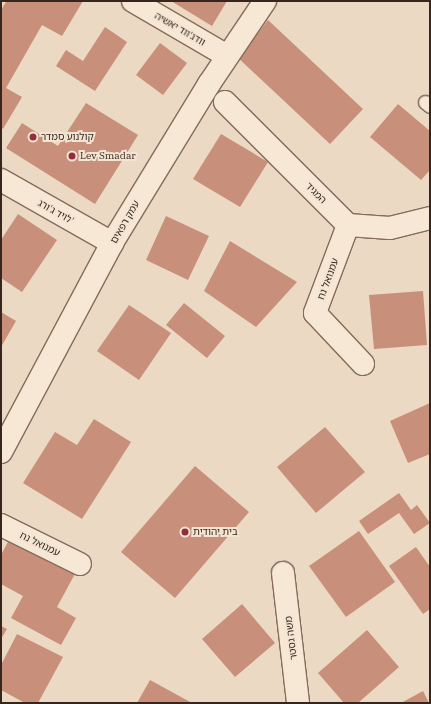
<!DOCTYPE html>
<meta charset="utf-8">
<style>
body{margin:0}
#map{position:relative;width:431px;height:704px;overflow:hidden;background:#ecd9c3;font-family:"IBM Plex Serif","Noto Sans Hebrew",serif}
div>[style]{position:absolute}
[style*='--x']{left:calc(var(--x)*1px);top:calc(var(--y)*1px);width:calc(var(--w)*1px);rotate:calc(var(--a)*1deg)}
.building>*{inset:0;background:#c88f7b}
.roads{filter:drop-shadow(1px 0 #856b5b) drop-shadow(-1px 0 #856b5b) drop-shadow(0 1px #856b5b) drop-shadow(0 -1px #856b5b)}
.lane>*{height:13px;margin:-6.5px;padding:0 6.5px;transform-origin:6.5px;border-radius:6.5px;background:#f7e8d6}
.street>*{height:22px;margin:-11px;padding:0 11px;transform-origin:11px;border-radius:11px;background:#f7e8d6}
.secondary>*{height:22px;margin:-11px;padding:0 11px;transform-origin:11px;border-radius:11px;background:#f7e8d6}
.dots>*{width:11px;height:11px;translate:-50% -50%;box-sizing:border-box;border:2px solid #f4e5d2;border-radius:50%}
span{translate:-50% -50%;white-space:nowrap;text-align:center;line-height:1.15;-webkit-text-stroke:4px #f4e5d2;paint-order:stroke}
.street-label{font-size:10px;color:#36261e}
.poi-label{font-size:10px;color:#36261e}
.left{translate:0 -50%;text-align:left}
.frame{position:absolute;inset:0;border:2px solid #36261e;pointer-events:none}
</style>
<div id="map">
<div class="building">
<i style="clip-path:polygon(3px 1px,83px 1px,62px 36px,42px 25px,6px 88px,22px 97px,3px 129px,1px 127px,1px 10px,6px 2px)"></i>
<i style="clip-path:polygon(171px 1px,227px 1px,212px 26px)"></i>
<i style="clip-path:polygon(268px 20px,363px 109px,330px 144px,235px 55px,254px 38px)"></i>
<i style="clip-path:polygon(105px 27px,127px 42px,95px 91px,56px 66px,66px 50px,83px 61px)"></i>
<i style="clip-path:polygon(160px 43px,187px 63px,163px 95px,136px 75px)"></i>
<i style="clip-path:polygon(86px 103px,138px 135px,95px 204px,6px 148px,22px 123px,58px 146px)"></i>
<i style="clip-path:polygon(398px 104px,430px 131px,430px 170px,421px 180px,370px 137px)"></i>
<i style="clip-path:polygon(221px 134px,268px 162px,240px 207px,193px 179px)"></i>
<i style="clip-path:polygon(18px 214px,57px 240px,22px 292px,1px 278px,1px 240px)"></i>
<i style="clip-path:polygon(166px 216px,209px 236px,188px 280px,146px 260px)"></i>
<i style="clip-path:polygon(230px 241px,297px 282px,256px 327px,204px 291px)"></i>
<i style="clip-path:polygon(423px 291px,427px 345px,374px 349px,369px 295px)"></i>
<i style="clip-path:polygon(184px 303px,225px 336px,207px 358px,166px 325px)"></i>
<i style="clip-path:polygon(129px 305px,171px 333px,139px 380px,97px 351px)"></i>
<i style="clip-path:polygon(1px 312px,16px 321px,1px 347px)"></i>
<i style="clip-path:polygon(430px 403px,430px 454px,408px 463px,390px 421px)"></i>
<i style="clip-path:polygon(94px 419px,131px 442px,82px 519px,23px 483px,55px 432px,77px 445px)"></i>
<i style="clip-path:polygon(325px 427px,365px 472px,316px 513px,277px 467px)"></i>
<i style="clip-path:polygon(195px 466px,249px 512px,175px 598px,121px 552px)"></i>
<i style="clip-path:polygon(399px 493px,411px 510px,417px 505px,430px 523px,414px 534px,399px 513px,368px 534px,359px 521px)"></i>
<i style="clip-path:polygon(359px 531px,395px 582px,346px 617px,309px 566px)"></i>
<i style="clip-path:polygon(11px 536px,76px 572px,57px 607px,76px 618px,61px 645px,11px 618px,23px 596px,1px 584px,1px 555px)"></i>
<i style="clip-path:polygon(416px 547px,430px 567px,430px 609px,423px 614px,389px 566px)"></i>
<i style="clip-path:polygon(242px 604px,275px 643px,235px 677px,202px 639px)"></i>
<i style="clip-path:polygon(1px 626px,7px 629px,1px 639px)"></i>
<i style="clip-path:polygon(367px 630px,399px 667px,358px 703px,344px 703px,318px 673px)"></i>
<i style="clip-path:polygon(17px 634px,63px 657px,38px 703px,25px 703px,1px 690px,1px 665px)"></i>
<i style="clip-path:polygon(150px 680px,192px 703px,137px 703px)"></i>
<i style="clip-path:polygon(423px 691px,429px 703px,401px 703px)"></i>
</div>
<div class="roads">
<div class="lane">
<i style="--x:425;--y:102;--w:6;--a:39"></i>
</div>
<div class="street">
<i style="--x:133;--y:1;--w:109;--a:30.3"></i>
<i style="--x:225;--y:102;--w:174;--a:45"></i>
<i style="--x:348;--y:225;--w:42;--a:4.1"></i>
<i style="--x:390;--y:228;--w:41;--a:-14"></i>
<i style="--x:1;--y:180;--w:128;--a:29.6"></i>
<i style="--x:348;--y:225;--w:94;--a:110.6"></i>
<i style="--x:315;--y:313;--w:70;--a:46.7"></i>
<i style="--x:1;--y:525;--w:88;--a:26.3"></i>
<i style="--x:283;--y:573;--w:131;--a:83.4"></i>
</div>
<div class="secondary">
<i style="--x:1;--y:452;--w:237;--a:-62"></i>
<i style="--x:112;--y:243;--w:186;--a:-58.6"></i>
<i style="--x:209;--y:84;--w:100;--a:-56"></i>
</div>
</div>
<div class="dots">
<i style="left:33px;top:137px;background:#912e3e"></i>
<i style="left:72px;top:156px;background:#912e3e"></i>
<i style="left:185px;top:532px;background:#912e3e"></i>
</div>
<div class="street-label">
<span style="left:180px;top:29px;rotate:30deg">וודג'ווד יאשיה</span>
<span style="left:316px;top:193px;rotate:45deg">המגיד</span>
<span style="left:56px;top:212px;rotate:30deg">לויד ג'ורג'</span>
<span style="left:125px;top:222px;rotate:-60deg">עמק רפאים</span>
<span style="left:328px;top:279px;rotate:-70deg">עמנואל נח</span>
<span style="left:40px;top:544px;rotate:26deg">עמנואל נח</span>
<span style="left:291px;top:638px;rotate:-97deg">משה גסטר</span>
</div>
<div class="poi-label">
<span class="left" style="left:41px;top:137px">קולנוע סמדר</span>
<span class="left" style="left:80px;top:156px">Lev Smadar</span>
<span class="left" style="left:193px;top:532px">בית יהודית</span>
</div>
<div class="frame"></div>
</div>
